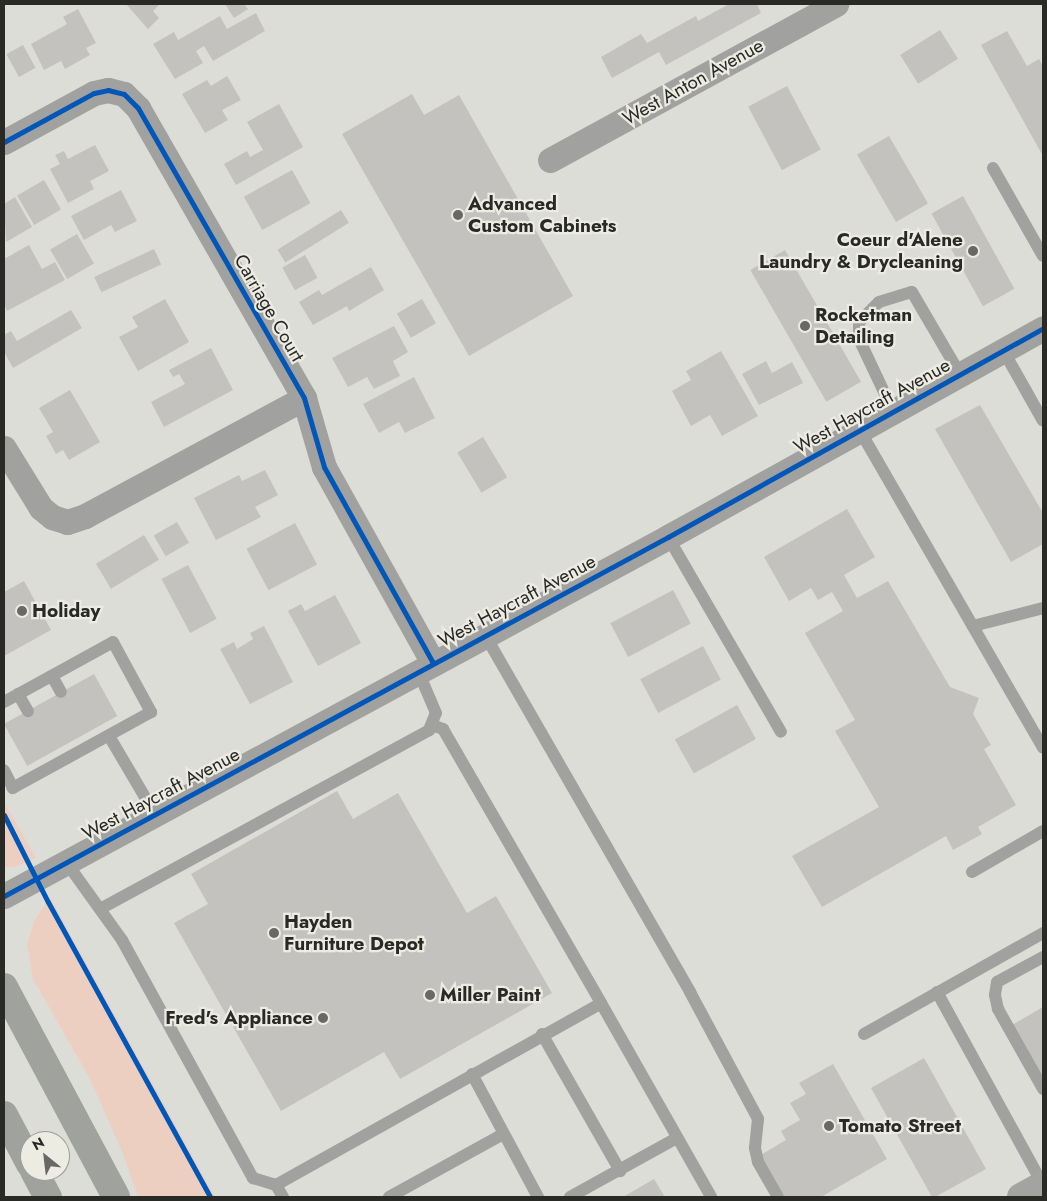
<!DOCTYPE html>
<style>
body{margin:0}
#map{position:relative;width:1047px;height:1201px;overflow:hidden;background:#ddddd8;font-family:Jost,sans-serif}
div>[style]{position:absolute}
.green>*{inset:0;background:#eccfc1}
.building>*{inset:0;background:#c3c2be;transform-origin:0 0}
.service>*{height:12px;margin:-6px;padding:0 6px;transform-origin:6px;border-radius:6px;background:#a1a19f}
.minor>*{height:25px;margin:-12.5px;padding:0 12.5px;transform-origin:12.5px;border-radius:12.5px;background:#a1a19f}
.primary>*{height:28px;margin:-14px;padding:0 14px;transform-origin:14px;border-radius:14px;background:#a3a4a1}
.trunk>*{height:28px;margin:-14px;padding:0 14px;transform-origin:14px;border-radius:14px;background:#a0a29e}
.cycleway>*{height:5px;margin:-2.5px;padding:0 2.5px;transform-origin:2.5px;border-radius:2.5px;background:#0057b8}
.dots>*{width:14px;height:14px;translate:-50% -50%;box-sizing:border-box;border:2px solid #ecece3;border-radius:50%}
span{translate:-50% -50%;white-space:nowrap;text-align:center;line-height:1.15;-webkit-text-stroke:4.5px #ecece3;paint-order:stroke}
.street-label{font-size:19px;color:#292926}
.poi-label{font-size:19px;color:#292926;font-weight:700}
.left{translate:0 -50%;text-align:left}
.right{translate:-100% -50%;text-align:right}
.frame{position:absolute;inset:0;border:5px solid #292926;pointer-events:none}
.north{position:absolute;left:20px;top:1131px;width:50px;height:50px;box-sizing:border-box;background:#ecece3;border:1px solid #9e9e97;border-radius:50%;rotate:331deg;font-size:14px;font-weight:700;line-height:20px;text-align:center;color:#292926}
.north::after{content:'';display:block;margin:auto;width:18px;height:22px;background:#686864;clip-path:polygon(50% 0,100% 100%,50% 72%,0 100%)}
</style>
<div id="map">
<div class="green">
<div style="clip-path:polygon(4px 802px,36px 858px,15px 867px,4px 867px)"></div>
<div style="clip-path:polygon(50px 897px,215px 1197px,138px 1197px,123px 1154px,90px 1079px,33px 979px,27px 944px,35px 920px)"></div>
</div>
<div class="building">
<div style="clip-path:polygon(126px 4px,160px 4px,153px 11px,159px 18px,148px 29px)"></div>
<div style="clip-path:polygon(225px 4px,244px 4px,248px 9px,234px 18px)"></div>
<div style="clip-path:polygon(729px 4px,757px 4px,761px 13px,666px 65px,659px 52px,612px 78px,601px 57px,641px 34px,647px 43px,696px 16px,698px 21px)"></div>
<div style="clip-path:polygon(78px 9px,96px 43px,86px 48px,90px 55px,65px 69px,61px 61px,44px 70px,31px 44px,67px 24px,63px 17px)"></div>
<div style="clip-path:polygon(256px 13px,265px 31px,213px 61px,204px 46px,196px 51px,203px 63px,175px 79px,153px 44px,174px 32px,178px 40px,220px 16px,227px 29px)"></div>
<div style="left:940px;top:30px;width:34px;height:47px;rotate:58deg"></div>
<div style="clip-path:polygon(1007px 31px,1027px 66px,1039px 59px,1043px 66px,1043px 156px,981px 45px)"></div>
<div style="left:23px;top:45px;width:26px;height:19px;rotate:61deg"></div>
<div style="clip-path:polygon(227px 76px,241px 100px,222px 110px,228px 120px,205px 133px,182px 94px,207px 80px,211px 86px)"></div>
<div style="left:787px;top:86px;width:72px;height:44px;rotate:62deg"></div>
<div style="clip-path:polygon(412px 94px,424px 115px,459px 95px,573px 296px,469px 356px,342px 134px)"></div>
<div style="clip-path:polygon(279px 104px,303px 147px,236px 185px,224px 164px,247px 151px,250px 157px,263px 150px,247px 122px)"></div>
<div style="left:889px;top:136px;width:78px;height:37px;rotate:60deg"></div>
<div style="clip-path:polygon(95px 145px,109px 171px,90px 181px,94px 189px,68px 203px,50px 169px,60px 164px,55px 155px,64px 151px,68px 159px)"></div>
<div style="left:292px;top:170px;width:38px;height:55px;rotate:61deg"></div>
<div style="left:44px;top:180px;width:34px;height:31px;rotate:60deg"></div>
<div style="clip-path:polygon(121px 190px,137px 221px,115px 232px,111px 225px,84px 240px,71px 216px)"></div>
<div style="left:963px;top:196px;width:106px;height:36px;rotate:61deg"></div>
<div style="clip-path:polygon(15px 197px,32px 227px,6px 242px,4px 204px)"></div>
<div style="left:341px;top:210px;width:15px;height:75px;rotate:58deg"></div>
<div style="left:77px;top:234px;width:34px;height:31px;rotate:60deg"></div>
<div style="clip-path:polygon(29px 245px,42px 269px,55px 262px,65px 280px,7px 311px,4px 304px,4px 259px)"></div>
<div style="left:154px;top:249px;width:17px;height:66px;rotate:65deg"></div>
<div style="left:785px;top:250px;width:152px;height:40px;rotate:60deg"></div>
<div style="left:305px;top:255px;width:26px;height:26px;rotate:61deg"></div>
<div style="clip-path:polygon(371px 267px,384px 290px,349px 311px,347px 306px,313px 325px,299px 302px,319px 290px,322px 295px)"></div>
<div style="clip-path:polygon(165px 299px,189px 342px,138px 371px,119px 337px,138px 327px,132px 317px)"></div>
<div style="left:422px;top:299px;width:28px;height:29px;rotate:60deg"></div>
<div style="clip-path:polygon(71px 310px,82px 328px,13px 368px,4px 352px,4px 335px,11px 331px,17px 341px)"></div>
<div style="clip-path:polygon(394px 326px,408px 352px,393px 361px,400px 376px,374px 389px,367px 377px,348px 387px,332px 358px)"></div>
<div style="clip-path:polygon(211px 348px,233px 390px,164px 427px,151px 402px,185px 384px,179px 374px,173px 377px,169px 370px)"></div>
<div style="clip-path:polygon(721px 351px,758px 416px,722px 436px,710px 415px,691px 426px,672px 391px,691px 380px,686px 371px)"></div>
<div style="clip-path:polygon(766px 361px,772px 373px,792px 362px,803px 383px,759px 405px,742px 374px)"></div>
<div style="clip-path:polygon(414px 377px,435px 418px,405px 433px,399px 422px,379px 433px,363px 404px)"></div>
<div style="clip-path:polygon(70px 390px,100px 442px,69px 460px,63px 450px,56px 454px,46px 436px,53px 432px,39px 408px)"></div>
<div style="clip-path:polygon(980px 405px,1043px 513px,1043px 544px,1011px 562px,935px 429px)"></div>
<div style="left:483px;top:437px;width:47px;height:30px;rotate:59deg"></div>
<div style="clip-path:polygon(265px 470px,278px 495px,255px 507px,261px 517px,216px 540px,194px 498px,239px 475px,242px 481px)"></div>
<div style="clip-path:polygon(847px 509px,875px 557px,844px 575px,857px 598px,888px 581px,950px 687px,979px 698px,973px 714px,991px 745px,984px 749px,1016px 805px,978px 827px,982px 834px,953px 850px,946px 836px,822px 907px,792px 856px,879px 807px,835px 731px,855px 720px,805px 633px,843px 611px,832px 592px,818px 600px,811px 588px,789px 601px,764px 557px)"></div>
<div style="left:177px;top:522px;width:24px;height:27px;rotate:60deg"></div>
<div style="left:295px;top:523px;width:47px;height:55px;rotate:62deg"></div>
<div style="left:144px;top:535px;width:29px;height:56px;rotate:59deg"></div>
<div style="left:188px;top:565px;width:61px;height:30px;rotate:62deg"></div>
<div style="clip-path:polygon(24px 581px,51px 630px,4px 656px,4px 592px)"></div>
<div style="left:673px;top:590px;width:38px;height:71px;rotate:62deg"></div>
<div style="clip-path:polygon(335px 595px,361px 643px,318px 666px,288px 611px,301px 604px,305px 611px)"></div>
<div style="clip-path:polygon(264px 626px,293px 682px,250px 704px,220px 649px,234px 642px,237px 649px,253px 639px,250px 633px)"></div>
<div style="left:703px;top:646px;width:38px;height:71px;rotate:62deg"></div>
<div style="left:94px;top:674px;width:48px;height:103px;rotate:61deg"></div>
<div style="left:737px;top:705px;width:39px;height:71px;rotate:61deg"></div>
<div style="clip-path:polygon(337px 791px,353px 819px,398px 793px,467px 913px,496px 896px,552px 993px,400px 1079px,384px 1052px,281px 1111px,174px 923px,208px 904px,191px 874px)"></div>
<div style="clip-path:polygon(1043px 1007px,1043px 1079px,1012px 1025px)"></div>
<div style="clip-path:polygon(924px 1058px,986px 1169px,935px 1197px,932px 1197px,871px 1088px)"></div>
<div style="clip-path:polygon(833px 1064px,887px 1159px,821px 1197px,783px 1197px,759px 1156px,786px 1140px,781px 1131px,800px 1120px,790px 1103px,806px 1094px,799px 1083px)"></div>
<div style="clip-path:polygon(654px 1179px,665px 1197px,623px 1197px)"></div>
</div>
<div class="service">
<div style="left:993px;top:168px;width:101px;rotate:60.4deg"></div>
<div style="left:1003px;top:350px;width:81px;rotate:60.6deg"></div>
<div style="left:893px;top:411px;width:80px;rotate:-115.3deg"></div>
<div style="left:859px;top:339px;width:17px;rotate:-90deg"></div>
<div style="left:859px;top:322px;width:28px;rotate:-45deg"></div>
<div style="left:879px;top:302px;width:34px;rotate:-17deg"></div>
<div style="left:912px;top:292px;width:95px;rotate:59.7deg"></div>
<div style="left:859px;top:429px;width:368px;rotate:60deg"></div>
<div style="left:668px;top:537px;width:225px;rotate:59.9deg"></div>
<div style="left:973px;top:626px;width:72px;rotate:-14.4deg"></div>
<div style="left:485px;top:635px;width:412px;rotate:60.1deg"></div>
<div style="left:690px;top:992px;width:144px;rotate:61.8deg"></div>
<div style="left:758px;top:1119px;width:29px;rotate:96deg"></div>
<div style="left:755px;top:1148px;width:14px;rotate:78deg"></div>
<div style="left:758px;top:1162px;width:40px;rotate:60.3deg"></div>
<div style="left:52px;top:676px;width:18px;rotate:61deg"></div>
<div style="left:18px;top:694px;width:20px;rotate:60deg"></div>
<div style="left:4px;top:702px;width:124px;rotate:-28.8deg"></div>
<div style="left:113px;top:642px;width:80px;rotate:61.5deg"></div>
<div style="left:151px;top:712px;width:158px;rotate:151.2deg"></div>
<div style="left:13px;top:788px;width:20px;rotate:-117deg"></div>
<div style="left:432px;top:725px;width:12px;rotate:20deg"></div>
<div style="left:443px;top:729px;width:316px;rotate:60deg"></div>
<div style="left:109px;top:736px;width:91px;rotate:59.5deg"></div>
<div style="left:66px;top:862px;width:96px;rotate:54.3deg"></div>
<div style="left:122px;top:940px;width:272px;rotate:61.2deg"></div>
<div style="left:253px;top:1178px;width:24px;rotate:17deg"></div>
<div style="left:276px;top:1185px;width:372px;rotate:-29.2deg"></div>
<div style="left:601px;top:1003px;width:223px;rotate:60.4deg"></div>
<div style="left:972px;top:872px;width:82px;rotate:-30deg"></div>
<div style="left:100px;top:909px;width:375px;rotate:-28.5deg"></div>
<div style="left:429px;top:730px;width:18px;rotate:-68deg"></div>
<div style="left:436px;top:713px;width:46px;rotate:-113.2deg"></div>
<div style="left:1043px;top:957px;width:52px;rotate:151.5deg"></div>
<div style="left:997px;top:982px;width:13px;rotate:99deg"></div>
<div style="left:995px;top:995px;width:14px;rotate:78deg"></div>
<div style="left:998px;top:1009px;width:92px;rotate:60.6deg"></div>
<div style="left:937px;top:992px;width:220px;rotate:61.2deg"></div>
<div style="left:542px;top:1034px;width:158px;rotate:60.3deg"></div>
<div style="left:864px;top:1034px;width:206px;rotate:-29.4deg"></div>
<div style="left:472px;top:1074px;width:140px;rotate:61.8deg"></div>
<div style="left:276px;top:1185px;width:14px;rotate:60deg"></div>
<div style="left:389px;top:1197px;width:130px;rotate:-28.9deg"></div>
<div style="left:570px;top:1197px;width:122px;rotate:-28.9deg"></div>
</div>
<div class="minor">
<div style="left:4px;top:142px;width:102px;rotate:-28.6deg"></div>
<div style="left:94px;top:93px;width:14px;rotate:-12deg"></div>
<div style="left:108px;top:90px;width:16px;rotate:14deg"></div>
<div style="left:124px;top:94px;width:20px;rotate:45deg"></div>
<div style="left:138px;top:108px;width:334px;rotate:60.2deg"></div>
<div style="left:304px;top:398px;width:72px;rotate:73.8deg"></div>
<div style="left:324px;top:467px;width:224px;rotate:60.9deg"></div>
<div style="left:550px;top:160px;width:326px;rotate:-28.6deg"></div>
<div style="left:4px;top:448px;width:70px;rotate:58.3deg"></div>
<div style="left:41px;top:508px;width:14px;rotate:39deg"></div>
<div style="left:52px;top:517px;width:16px;rotate:18deg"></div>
<div style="left:67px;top:522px;width:19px;rotate:-18deg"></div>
<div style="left:85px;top:516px;width:249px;rotate:-28.3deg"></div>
<div style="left:4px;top:896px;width:755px;rotate:-28.4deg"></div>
<div style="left:668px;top:537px;width:429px;rotate:-29.1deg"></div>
</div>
<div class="primary">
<div style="left:1021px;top:1197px;width:25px;rotate:-29deg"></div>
</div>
<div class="trunk">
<div style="left:4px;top:987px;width:238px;rotate:61.9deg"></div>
<div style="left:4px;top:1115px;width:55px;rotate:62deg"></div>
<div style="left:34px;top:1171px;width:30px;rotate:62deg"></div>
</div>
<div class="cycleway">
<div style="left:4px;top:142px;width:102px;rotate:-28.6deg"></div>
<div style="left:94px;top:93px;width:14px;rotate:-12deg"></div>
<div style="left:108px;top:90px;width:16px;rotate:14deg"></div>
<div style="left:124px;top:94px;width:20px;rotate:45deg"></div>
<div style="left:138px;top:108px;width:334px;rotate:60.2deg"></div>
<div style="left:304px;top:398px;width:72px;rotate:73.8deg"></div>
<div style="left:324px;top:467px;width:224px;rotate:60.9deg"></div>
<div style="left:4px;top:815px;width:97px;rotate:63.2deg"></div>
<div style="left:48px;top:902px;width:337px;rotate:61.2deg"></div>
<div style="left:4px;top:896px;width:755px;rotate:-28.4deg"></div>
<div style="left:668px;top:537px;width:429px;rotate:-29.1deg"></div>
</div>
<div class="dots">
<div style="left:458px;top:215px;background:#686864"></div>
<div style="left:973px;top:251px;background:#686864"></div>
<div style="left:805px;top:326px;background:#686864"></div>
<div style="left:22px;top:611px;background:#686864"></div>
<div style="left:274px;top:933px;background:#686864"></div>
<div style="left:430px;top:995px;background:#686864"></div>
<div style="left:323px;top:1018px;background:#686864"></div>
<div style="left:829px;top:1126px;background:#686864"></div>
</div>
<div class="street-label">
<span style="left:693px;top:82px;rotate:-29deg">West Anton Avenue</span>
<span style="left:269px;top:308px;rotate:60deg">Carriage Court</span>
<span style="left:872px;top:406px;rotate:-29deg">West Haycraft Avenue</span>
<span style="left:517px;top:601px;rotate:-28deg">West Haycraft Avenue</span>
<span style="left:161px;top:794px;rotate:-28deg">West Haycraft Avenue</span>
</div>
<div class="poi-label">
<span class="left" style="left:468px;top:215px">Advanced<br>Custom Cabinets</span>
<span class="right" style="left:963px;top:251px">Coeur d'Alene<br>Laundry &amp; Drycleaning</span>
<span class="left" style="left:815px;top:326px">Rocketman<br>Detailing</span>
<span class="left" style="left:32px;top:611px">Holiday</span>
<span class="left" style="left:284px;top:933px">Hayden<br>Furniture Depot</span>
<span class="left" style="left:440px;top:995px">Miller Paint</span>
<span class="right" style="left:313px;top:1018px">Fred's Appliance</span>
<span class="left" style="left:839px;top:1126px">Tomato Street</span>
</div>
<div class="frame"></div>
<div class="north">N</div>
</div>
